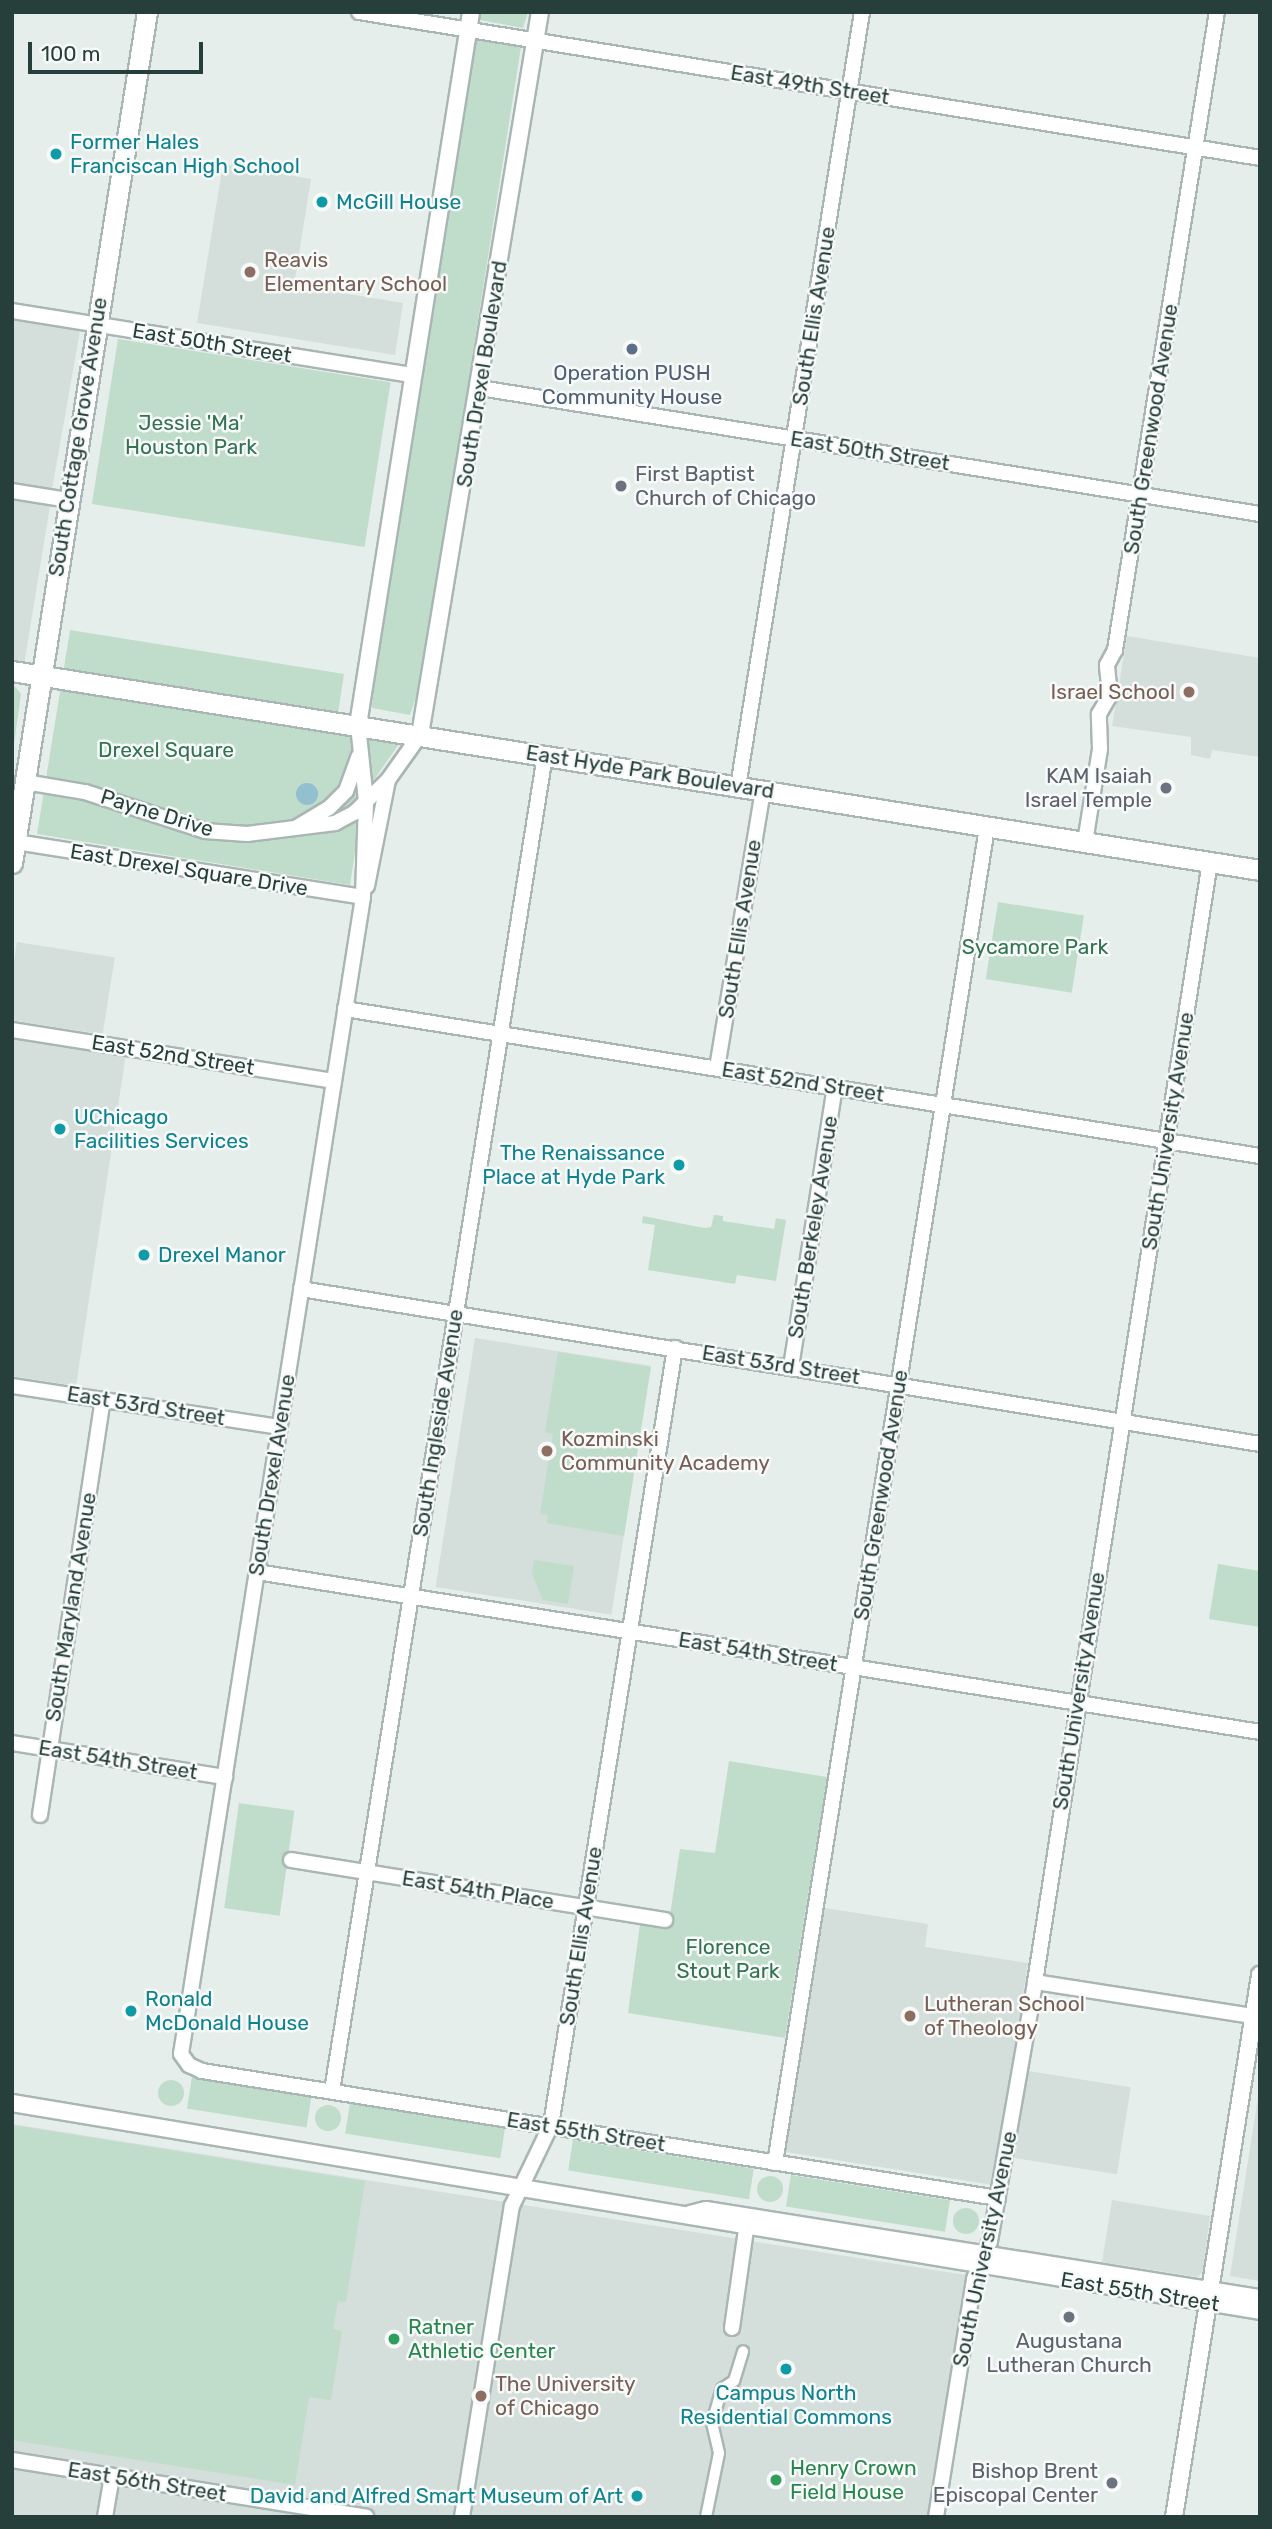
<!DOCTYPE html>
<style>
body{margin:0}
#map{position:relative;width:1272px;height:2529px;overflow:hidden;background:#e6eeeb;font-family:Rubik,sans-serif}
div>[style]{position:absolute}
.built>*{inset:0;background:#d4deda;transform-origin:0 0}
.green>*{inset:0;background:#c0ddcb;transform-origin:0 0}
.round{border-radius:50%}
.water>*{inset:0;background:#92c0cf}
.roads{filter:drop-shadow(2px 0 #a9b6b3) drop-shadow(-2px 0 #a9b6b3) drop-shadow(0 2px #a9b6b3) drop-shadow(0 -2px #a9b6b3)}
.pedestrian>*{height:10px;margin:-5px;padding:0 5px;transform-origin:5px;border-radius:5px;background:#fff}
.minor>*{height:14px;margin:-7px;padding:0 7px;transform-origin:7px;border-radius:7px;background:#fff}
.tertiary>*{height:16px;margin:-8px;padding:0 8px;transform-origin:8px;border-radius:8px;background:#fff}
.secondary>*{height:19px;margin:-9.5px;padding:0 9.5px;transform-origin:9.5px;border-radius:9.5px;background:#fff}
.dots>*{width:19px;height:19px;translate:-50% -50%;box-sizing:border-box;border:4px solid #f7faf9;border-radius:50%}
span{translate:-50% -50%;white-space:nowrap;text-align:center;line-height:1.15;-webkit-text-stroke:5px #f7faf9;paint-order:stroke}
.street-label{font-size:21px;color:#263f3b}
.culture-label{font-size:21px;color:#0d838f}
.left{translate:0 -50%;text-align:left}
.right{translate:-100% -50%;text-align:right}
.education-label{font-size:21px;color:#785e54}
.service-label{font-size:21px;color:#4e5e75}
.park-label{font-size:21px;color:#327452}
.worship-label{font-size:21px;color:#5b616d}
.leisure-label{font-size:21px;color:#27864d}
.frame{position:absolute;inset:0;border:14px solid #263f3b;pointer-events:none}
.scale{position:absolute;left:28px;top:42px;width:175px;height:32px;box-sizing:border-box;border:4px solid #263f3b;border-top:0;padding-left:9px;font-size:21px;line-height:24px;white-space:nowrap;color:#263f3b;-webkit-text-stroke:5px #f7faf9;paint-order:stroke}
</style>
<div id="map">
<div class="built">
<div style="clip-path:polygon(223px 164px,311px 179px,294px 285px,403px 303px,395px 355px,197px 323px)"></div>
<div style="clip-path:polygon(12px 320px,80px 331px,52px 489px,12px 483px)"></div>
<div style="clip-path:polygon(12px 500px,50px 506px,24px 665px,12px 663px)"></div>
<div style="clip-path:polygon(1127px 636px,1260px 658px,1260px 757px,1212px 750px,1210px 759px,1191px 755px,1191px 737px,1112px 726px)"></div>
<div style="left:17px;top:942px;width:99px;height:78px;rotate:9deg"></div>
<div style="clip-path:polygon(12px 1036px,126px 1053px,76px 1386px,12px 1376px)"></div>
<div style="left:475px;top:1338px;width:178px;height:252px;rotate:9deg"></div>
<div style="clip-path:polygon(818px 1907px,928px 1924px,925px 1947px,1028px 1963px,993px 2185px,780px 2151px)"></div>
<div style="left:1028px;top:2071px;width:104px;height:88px;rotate:9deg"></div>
<div style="clip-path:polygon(1260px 2084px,1260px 2281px,1230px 2276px)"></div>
<div style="clip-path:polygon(12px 2124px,966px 2275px,934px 2517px,12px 2517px)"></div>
<div style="clip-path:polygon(1112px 2200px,1210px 2216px,1203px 2271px,1198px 2277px,1102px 2262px)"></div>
</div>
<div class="green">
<div style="clip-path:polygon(479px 12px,528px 12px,523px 28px,480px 20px)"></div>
<div style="clip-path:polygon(475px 40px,521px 47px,421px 682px,410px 715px,372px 708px,374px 671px)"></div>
<div style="left:118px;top:339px;width:276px;height:167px;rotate:9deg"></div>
<div style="clip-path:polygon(70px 630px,344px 674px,335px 733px,399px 744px,364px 794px,350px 885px,37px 834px)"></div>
<div style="clip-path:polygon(12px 683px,21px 694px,12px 758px)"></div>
<div style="left:998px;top:902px;width:87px;height:78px;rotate:9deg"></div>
<div style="clip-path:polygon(714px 1215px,723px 1216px,723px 1221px,774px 1229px,776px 1218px,786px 1220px,776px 1281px,737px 1275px,735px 1284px,648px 1270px,655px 1225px,642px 1223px,643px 1216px,704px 1228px,711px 1227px)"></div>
<div style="clip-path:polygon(558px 1352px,651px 1367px,624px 1536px,547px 1523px,548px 1515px,540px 1514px,553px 1434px,545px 1432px)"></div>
<div style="clip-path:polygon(534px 1560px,574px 1566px,568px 1604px,543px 1600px,532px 1574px)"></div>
<div style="clip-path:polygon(1218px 1564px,1260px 1571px,1260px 1627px,1209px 1619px)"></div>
<div style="clip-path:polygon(729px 1761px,827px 1777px,785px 2038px,628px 2013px,640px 1924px,668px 1928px,680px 1849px,715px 1853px)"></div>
<div style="left:239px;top:1803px;width:56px;height:106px;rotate:8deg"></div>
<div style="left:192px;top:2077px;width:121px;height:32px;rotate:9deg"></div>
<div class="round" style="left:158px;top:2080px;width:26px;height:26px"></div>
<div style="left:350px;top:2103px;width:157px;height:31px;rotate:9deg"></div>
<div class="round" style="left:315px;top:2105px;width:26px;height:26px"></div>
<div style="clip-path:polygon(12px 2125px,365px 2181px,346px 2302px,338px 2301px,333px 2329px,342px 2331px,331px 2400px,309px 2397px,295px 2485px,12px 2440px)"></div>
<div style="left:573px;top:2140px;width:183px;height:31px;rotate:9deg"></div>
<div style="left:791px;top:2175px;width:161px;height:32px;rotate:9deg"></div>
<div class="round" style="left:757px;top:2176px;width:26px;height:26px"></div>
<div class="round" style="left:953px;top:2208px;width:26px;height:26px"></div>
</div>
<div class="water">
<div class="round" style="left:296px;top:783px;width:22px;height:22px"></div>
</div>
<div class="roads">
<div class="pedestrian">
<div style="left:706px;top:2517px;width:65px;rotate:-78.5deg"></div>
<div style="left:719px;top:2453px;width:31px;rotate:-103deg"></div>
<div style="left:712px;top:2423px;width:35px;rotate:-74deg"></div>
<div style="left:722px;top:2389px;width:14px;rotate:-34deg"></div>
<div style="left:734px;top:2381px;width:31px;rotate:-73deg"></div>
</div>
<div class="minor">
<div style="left:359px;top:12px;width:913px;rotate:9.2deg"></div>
<div style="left:12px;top:311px;width:404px;rotate:9.1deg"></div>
<div style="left:480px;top:388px;width:790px;rotate:9.18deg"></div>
<div style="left:12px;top:491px;width:57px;rotate:9.1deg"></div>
<div style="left:358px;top:725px;width:76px;rotate:84deg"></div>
<div style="left:366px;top:801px;width:96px;rotate:91.8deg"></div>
<div style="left:363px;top:897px;width:1171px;rotate:98.94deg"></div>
<div style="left:181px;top:2054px;width:14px;rotate:54deg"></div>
<div style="left:189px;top:2065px;width:14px;rotate:25deg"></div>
<div style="left:202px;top:2071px;width:806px;rotate:9.07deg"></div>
<div style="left:25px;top:782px;width:61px;rotate:9.5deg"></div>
<div style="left:85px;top:792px;width:126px;rotate:18deg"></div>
<div style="left:205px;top:831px;width:42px;rotate:4.1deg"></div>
<div style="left:247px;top:834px;width:89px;rotate:-7.1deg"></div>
<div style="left:335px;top:823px;width:21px;rotate:-28deg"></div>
<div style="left:354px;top:813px;width:47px;rotate:-44.1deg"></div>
<div style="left:738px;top:787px;width:785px;rotate:-80.91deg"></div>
<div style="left:297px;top:827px;width:37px;rotate:-31deg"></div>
<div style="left:329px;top:808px;width:24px;rotate:-45deg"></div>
<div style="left:346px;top:791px;width:37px;rotate:-70deg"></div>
<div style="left:16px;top:842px;width:351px;rotate:9deg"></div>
<div style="left:1085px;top:842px;width:94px;rotate:-80.8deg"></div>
<div style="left:1100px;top:749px;width:35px;rotate:-92deg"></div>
<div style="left:1099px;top:714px;width:22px;rotate:-60deg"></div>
<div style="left:1110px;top:695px;width:30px;rotate:-96deg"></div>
<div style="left:1107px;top:665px;width:17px;rotate:-62deg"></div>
<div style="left:1115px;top:650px;width:646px;rotate:-80.92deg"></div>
<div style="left:367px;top:886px;width:108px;rotate:-78.8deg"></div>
<div style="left:388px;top:780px;width:55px;rotate:-54.6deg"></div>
<div style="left:345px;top:1009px;width:927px;rotate:9.13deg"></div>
<div style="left:12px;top:1030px;width:326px;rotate:9deg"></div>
<div style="left:717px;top:1068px;width:282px;rotate:-80.6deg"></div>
<div style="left:301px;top:1289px;width:971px;rotate:9.18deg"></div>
<div style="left:791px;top:1367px;width:283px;rotate:-81.1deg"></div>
<div style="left:12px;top:1386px;width:271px;rotate:8.7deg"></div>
<div style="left:257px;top:1572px;width:1016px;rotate:9.06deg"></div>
<div style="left:12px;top:1743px;width:216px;rotate:9.1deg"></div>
<div style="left:40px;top:1815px;width:420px;rotate:-81.4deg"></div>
<div style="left:291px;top:1860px;width:379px;rotate:9.1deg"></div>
<div style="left:1035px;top:1982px;width:221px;rotate:8.9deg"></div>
<div style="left:332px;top:2091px;width:1353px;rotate:-80.94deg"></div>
<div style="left:775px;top:2163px;width:1353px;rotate:-80.98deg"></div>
<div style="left:732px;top:2328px;width:113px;rotate:-81.9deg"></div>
<div style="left:12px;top:2460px;width:359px;rotate:9.1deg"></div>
<div style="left:105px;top:2517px;width:42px;rotate:-80.3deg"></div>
<div style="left:462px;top:2517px;width:315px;rotate:-80.9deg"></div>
<div style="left:512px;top:2206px;width:90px;rotate:-64.3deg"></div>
<div style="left:551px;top:2125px;width:787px;rotate:-80.93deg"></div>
<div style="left:936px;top:2517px;width:241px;rotate:-80.9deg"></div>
<div style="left:974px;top:2279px;width:41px;rotate:-67.2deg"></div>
<div style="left:990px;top:2241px;width:263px;rotate:-80.1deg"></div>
<div style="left:1035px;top:1982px;width:1134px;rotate:-81.12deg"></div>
</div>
<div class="tertiary">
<div style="left:358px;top:725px;width:722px;rotate:-80.99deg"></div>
<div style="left:420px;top:735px;width:733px;rotate:-80.58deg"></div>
<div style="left:12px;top:2103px;width:1265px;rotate:9.46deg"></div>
<div style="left:690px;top:2214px;width:16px;rotate:-14deg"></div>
<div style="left:706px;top:2210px;width:561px;rotate:9.03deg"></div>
<div style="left:1174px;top:2517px;width:549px;rotate:-80.98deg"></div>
</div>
<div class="secondary">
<div style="left:12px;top:671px;width:1264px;rotate:9.06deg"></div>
<div style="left:12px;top:863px;width:862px;rotate:-80.99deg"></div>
</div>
</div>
<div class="dots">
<div style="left:56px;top:154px;background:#0f9aa8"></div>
<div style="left:322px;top:202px;background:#0f9aa8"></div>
<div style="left:250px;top:272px;background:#8d6e63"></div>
<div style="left:632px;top:349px;background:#5c6f8a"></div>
<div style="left:621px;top:486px;background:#6b7280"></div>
<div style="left:1189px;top:692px;background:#8d6e63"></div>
<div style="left:1166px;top:788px;background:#6b7280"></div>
<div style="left:60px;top:1129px;background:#0f9aa8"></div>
<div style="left:679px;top:1165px;background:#0f9aa8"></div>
<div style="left:144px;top:1255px;background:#0f9aa8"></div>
<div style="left:547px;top:1451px;background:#8d6e63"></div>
<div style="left:131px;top:2011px;background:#0f9aa8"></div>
<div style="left:910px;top:2016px;background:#8d6e63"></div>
<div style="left:1069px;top:2317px;background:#6b7280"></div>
<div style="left:394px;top:2339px;background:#2e9e5b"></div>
<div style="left:786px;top:2369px;background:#0f9aa8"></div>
<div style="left:481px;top:2396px;background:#8d6e63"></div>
<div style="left:776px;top:2480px;background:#2e9e5b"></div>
<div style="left:1112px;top:2483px;background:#6b7280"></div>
<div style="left:637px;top:2496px;background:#0f9aa8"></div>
</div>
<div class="street-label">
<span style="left:810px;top:85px;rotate:9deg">East 49th Street</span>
<span style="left:814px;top:316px;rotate:-81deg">South Ellis Avenue</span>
<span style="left:212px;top:343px;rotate:9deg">East 50th Street</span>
<span style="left:482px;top:374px;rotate:-81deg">South Drexel Boulevard</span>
<span style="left:1151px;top:429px;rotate:-81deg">South Greenwood Avenue</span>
<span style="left:78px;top:437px;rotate:-81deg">South Cottage Grove Avenue</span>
<span style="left:870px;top:451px;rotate:9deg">East 50th Street</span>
<span style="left:650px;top:772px;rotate:9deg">East Hyde Park Boulevard</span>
<span style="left:157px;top:813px;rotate:17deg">Payne Drive</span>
<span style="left:189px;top:870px;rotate:9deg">East Drexel Square Drive</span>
<span style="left:740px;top:929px;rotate:-81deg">South Ellis Avenue</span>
<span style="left:173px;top:1055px;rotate:9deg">East 52nd Street</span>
<span style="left:803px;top:1082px;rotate:9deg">East 52nd Street</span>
<span style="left:1168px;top:1131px;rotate:-81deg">South University Avenue</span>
<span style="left:813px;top:1227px;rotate:-81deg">South Berkeley Avenue</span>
<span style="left:781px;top:1365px;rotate:9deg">East 53rd Street</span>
<span style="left:146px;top:1406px;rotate:9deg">East 53rd Street</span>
<span style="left:438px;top:1423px;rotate:-81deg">South Ingleside Avenue</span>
<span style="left:272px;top:1475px;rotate:-81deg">South Drexel Avenue</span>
<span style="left:881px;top:1495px;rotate:-81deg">South Greenwood Avenue</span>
<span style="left:71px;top:1607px;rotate:-81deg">South Maryland Avenue</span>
<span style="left:758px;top:1652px;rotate:9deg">East 54th Street</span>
<span style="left:1079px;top:1691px;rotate:-81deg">South University Avenue</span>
<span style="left:118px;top:1760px;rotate:9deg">East 54th Street</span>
<span style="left:478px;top:1890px;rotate:9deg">East 54th Place</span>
<span style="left:581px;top:1936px;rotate:-81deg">South Ellis Avenue</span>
<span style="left:586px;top:2132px;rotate:9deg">East 55th Street</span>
<span style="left:985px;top:2249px;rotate:-78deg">South University Avenue</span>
<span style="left:1140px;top:2292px;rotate:9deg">East 55th Street</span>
<span style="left:147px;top:2482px;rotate:9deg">East 56th Street</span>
</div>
<div class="culture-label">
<span class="left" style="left:70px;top:154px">Former Hales<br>Franciscan High School</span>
<span class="left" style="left:336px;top:202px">McGill House</span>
<span class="left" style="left:74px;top:1129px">UChicago<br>Facilities Services</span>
<span class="right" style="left:665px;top:1165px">The Renaissance<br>Place at Hyde Park</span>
<span class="left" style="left:158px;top:1255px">Drexel Manor</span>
<span class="left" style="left:145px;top:2011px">Ronald<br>McDonald House</span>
<span style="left:786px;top:2405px">Campus North<br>Residential Commons</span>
<span class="right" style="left:623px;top:2496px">David and Alfred Smart Museum of Art</span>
</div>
<div class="education-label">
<span class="left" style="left:264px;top:272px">Reavis<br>Elementary School</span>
<span class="right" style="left:1175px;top:692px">Israel School</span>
<span class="left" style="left:561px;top:1451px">Kozminski<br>Community Academy</span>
<span class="left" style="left:924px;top:2016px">Lutheran School<br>of Theology</span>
<span class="left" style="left:495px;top:2396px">The University<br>of Chicago</span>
</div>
<div class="service-label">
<span style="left:632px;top:385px">Operation PUSH<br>Community House</span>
</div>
<div class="park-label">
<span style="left:191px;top:435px">Jessie 'Ma'<br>Houston Park</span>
<span style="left:166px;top:750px">Drexel Square</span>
<span style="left:1035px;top:947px">Sycamore Park</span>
<span style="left:728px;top:1959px">Florence<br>Stout Park</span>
</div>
<div class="worship-label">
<span class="left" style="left:635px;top:486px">First Baptist<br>Church of Chicago</span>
<span class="right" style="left:1152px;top:788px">KAM Isaiah<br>Israel Temple</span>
<span style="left:1069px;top:2353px">Augustana<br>Lutheran Church</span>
<span class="right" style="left:1098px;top:2483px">Bishop Brent<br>Episcopal Center</span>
</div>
<div class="leisure-label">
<span class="left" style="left:408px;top:2339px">Ratner<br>Athletic Center</span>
<span class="left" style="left:790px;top:2480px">Henry Crown<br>Field House</span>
</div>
<div class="frame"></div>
<div class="scale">100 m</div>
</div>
